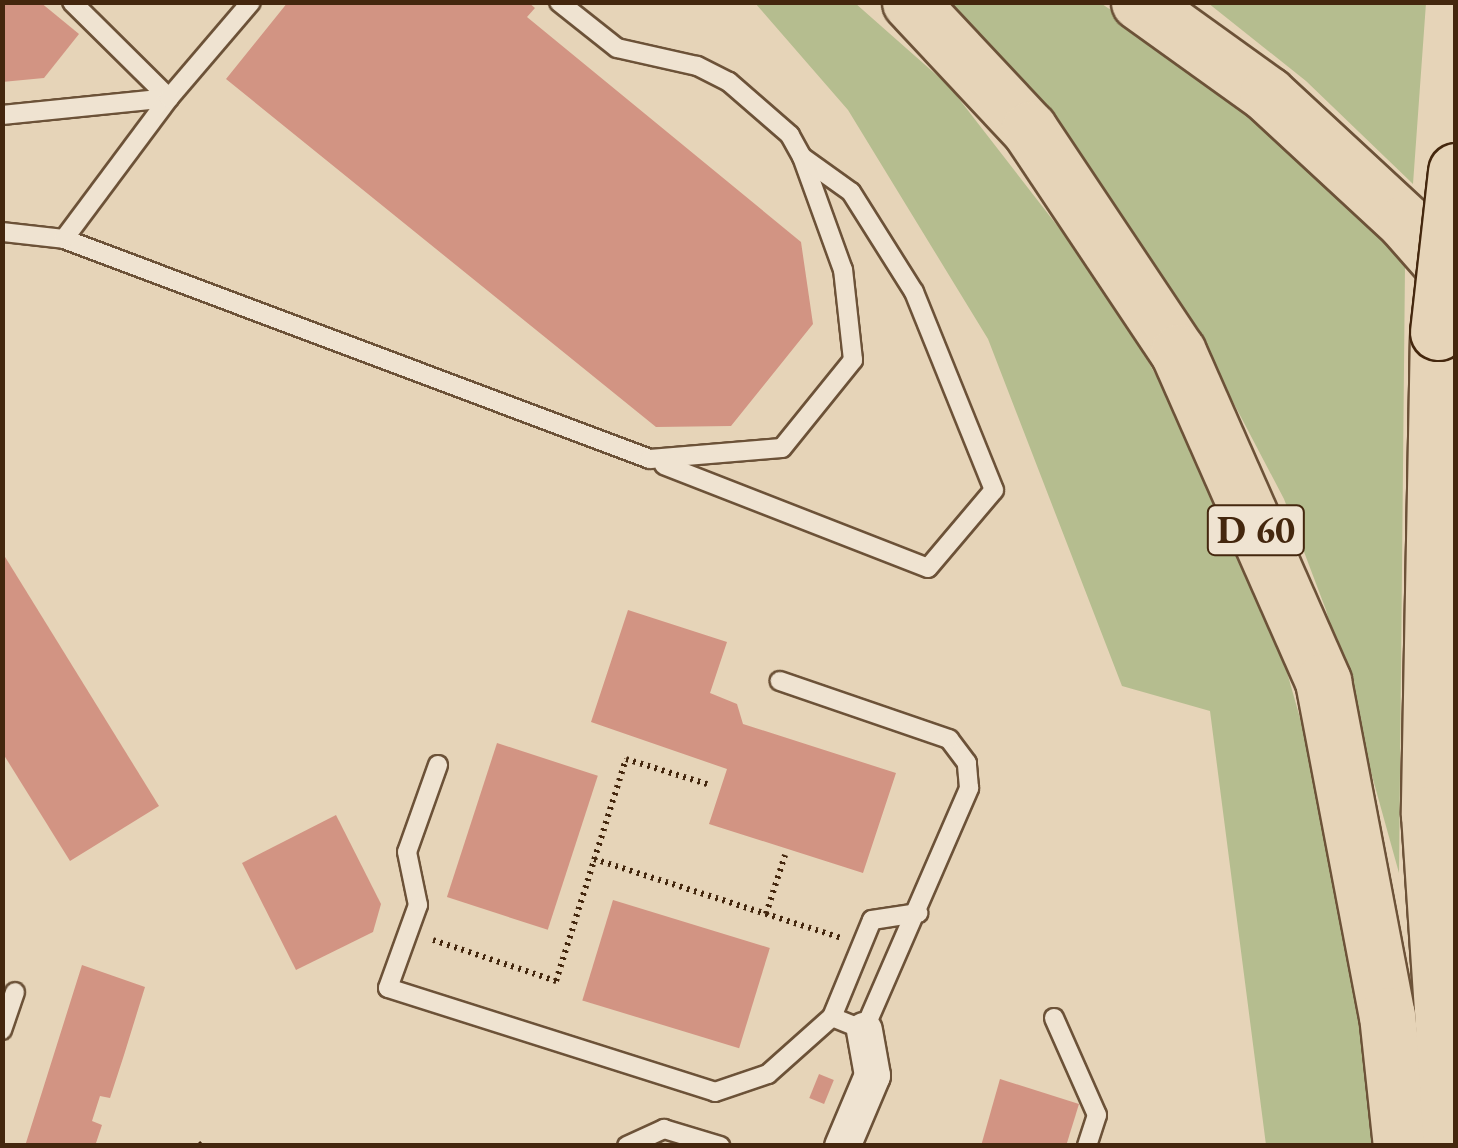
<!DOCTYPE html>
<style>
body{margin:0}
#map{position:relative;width:1458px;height:1148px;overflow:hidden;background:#e6d4b8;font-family:"EB Garamond",serif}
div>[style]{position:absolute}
.green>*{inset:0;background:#b5bd8f}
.building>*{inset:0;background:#d29483;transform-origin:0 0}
.path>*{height:6px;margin-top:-3px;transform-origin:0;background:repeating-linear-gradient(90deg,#44270e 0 2.5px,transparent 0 7.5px)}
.roads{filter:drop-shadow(2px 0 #6c5238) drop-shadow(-2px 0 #6c5238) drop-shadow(0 2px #6c5238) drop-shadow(0 -2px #6c5238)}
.lane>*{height:18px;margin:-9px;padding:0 9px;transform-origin:9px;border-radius:9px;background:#efe3d1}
.street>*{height:35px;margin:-17.5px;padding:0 17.5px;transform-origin:17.5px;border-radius:17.5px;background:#efe3d1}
.highway>*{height:55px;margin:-27.5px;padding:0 27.5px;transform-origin:27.5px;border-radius:27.5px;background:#e6d4b8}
.bridges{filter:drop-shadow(2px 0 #44270e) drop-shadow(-2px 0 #44270e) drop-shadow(0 2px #44270e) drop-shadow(0 -2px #44270e)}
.highway-bridge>*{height:55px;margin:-27.5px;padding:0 27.5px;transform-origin:27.5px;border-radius:27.5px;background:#e6d4b8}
span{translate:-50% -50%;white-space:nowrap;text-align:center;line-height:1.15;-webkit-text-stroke:8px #efe3d1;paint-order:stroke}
.shield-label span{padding:2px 8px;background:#efe3d1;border:2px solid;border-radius:8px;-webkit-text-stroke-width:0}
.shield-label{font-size:38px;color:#44270e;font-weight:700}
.frame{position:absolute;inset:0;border:5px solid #44270e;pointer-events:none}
</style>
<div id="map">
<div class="green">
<div style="clip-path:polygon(1099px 2px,1211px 77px,1359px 214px,1405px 266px,1399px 873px,1326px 610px,1284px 499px,1188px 316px,1040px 111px,940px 3px)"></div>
<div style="clip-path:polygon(755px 3px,855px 3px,949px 86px,1111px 295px,1211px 474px,1270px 612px,1324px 803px,1349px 925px,1372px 1145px,1266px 1145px,1210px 711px,1122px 686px,988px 339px,848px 110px)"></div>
<div style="clip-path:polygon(1208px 3px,1426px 3px,1413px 184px,1306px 81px)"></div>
</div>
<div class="building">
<div style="clip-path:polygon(2px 2px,40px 2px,79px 34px,44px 78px,2px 82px)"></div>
<div style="clip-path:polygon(288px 2px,528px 2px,535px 8px,527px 17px,801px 242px,813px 324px,731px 426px,656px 427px,226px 79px)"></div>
<div style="clip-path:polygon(2px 552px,159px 806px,70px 861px,2px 752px)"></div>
<div style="clip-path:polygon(628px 610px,727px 642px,710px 693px,737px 704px,743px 724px,896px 773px,863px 873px,709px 824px,727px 769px,591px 722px)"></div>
<div style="left:497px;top:743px;width:106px;height:162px;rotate:18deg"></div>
<div style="clip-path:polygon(336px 815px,381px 904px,373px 932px,296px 970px,242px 863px)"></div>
<div style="left:613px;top:900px;width:164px;height:105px;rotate:17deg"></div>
<div style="clip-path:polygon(82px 965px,145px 987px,124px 1055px,110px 1098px,100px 1096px,92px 1121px,102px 1125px,95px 1146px,25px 1146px)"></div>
<div style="left:819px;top:1074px;width:16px;height:26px;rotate:22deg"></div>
<div style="clip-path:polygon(1000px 1079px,1079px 1104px,1066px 1146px,981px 1146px)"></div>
</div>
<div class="path">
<div style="left:594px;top:859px;width:259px;rotate:17.7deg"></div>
<div style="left:766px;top:914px;width:62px;rotate:-72.1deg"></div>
<div style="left:433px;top:940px;width:130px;rotate:18.4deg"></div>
<div style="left:556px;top:981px;width:233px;rotate:-72.5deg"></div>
<div style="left:626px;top:759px;width:85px;rotate:17.2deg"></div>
<div style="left:198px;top:1143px;width:4px;rotate:45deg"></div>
</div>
<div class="roads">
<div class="lane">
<div style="left:72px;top:2px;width:136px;rotate:44.7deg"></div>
<div style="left:2px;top:115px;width:168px;rotate:-5.8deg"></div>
<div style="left:2px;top:232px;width:62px;rotate:6.4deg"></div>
<div style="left:64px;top:239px;width:626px;rotate:20.58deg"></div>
<div style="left:650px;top:459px;width:132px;rotate:-4.8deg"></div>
<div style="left:782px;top:448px;width:113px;rotate:-51.1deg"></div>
<div style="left:853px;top:360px;width:91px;rotate:-96.3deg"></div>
<div style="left:843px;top:270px;width:120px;rotate:-109.9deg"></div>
<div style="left:802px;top:157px;width:25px;rotate:-119deg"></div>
<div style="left:790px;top:135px;width:81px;rotate:-139deg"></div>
<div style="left:729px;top:82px;width:36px;rotate:-153deg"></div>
<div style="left:697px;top:66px;width:82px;rotate:-167.3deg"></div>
<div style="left:617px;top:48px;width:74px;rotate:-141.6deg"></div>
<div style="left:64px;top:239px;width:176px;rotate:-53.3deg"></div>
<div style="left:169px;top:98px;width:126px;rotate:-49.5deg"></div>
<div style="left:664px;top:465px;width:283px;rotate:21.3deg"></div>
<div style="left:928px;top:568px;width:102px;rotate:-49.8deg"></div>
<div style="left:994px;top:490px;width:214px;rotate:-112deg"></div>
<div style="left:914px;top:292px;width:118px;rotate:-122.2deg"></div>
<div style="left:851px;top:192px;width:60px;rotate:-144.5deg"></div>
<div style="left:438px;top:765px;width:92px;rotate:109.6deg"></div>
<div style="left:407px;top:852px;width:54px;rotate:78.3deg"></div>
<div style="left:418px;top:905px;width:88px;rotate:109.9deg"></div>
<div style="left:388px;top:988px;width:343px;rotate:17.6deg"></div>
<div style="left:715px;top:1092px;width:56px;rotate:-18.8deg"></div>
<div style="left:768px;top:1074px;width:86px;rotate:-41.7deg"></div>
<div style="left:832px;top:1017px;width:35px;rotate:22deg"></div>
<div style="left:864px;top:1030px;width:264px;rotate:-66.5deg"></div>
<div style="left:969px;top:788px;width:25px;rotate:-95deg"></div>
<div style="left:967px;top:763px;width:30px;rotate:-127deg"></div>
<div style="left:949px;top:739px;width:179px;rotate:-161.1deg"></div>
<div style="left:832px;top:1017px;width:105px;rotate:-67.6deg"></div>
<div style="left:872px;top:920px;width:47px;rotate:-8.7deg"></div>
<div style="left:1054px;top:1018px;width:106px;rotate:66.1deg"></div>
<div style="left:1097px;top:1115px;width:33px;rotate:108deg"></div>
<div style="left:2px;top:1030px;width:40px;rotate:-71.1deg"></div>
<div style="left:627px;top:1146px;width:41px;rotate:-24.7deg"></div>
<div style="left:664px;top:1129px;width:59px;rotate:16.9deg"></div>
</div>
<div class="street">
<div style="left:842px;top:1146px;width:77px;rotate:-67.1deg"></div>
<div style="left:872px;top:1075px;width:46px;rotate:-100.1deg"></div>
</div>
<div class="highway">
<div style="left:910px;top:2px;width:174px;rotate:46.9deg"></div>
<div style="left:1029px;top:129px;width:268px;rotate:56.3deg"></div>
<div style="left:1178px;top:352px;width:360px;rotate:66.2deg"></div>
<div style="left:1323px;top:681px;width:340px;rotate:79.2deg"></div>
<div style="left:1387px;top:1015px;width:132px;rotate:83.9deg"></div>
<div style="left:1139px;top:2px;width:158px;rotate:35.7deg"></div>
<div style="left:1267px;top:94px;width:188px;rotate:42.8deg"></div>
<div style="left:1405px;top:222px;width:77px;rotate:48.7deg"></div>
<div style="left:1438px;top:332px;width:482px;rotate:91.1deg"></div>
<div style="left:1429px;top:814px;width:333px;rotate:86.2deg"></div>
</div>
</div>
<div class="bridges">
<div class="highway-bridge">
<div style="left:1438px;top:332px;width:162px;rotate:-83.6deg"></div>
</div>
</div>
<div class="shield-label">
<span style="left:1256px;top:530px">D 60</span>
</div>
<div class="frame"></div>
</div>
